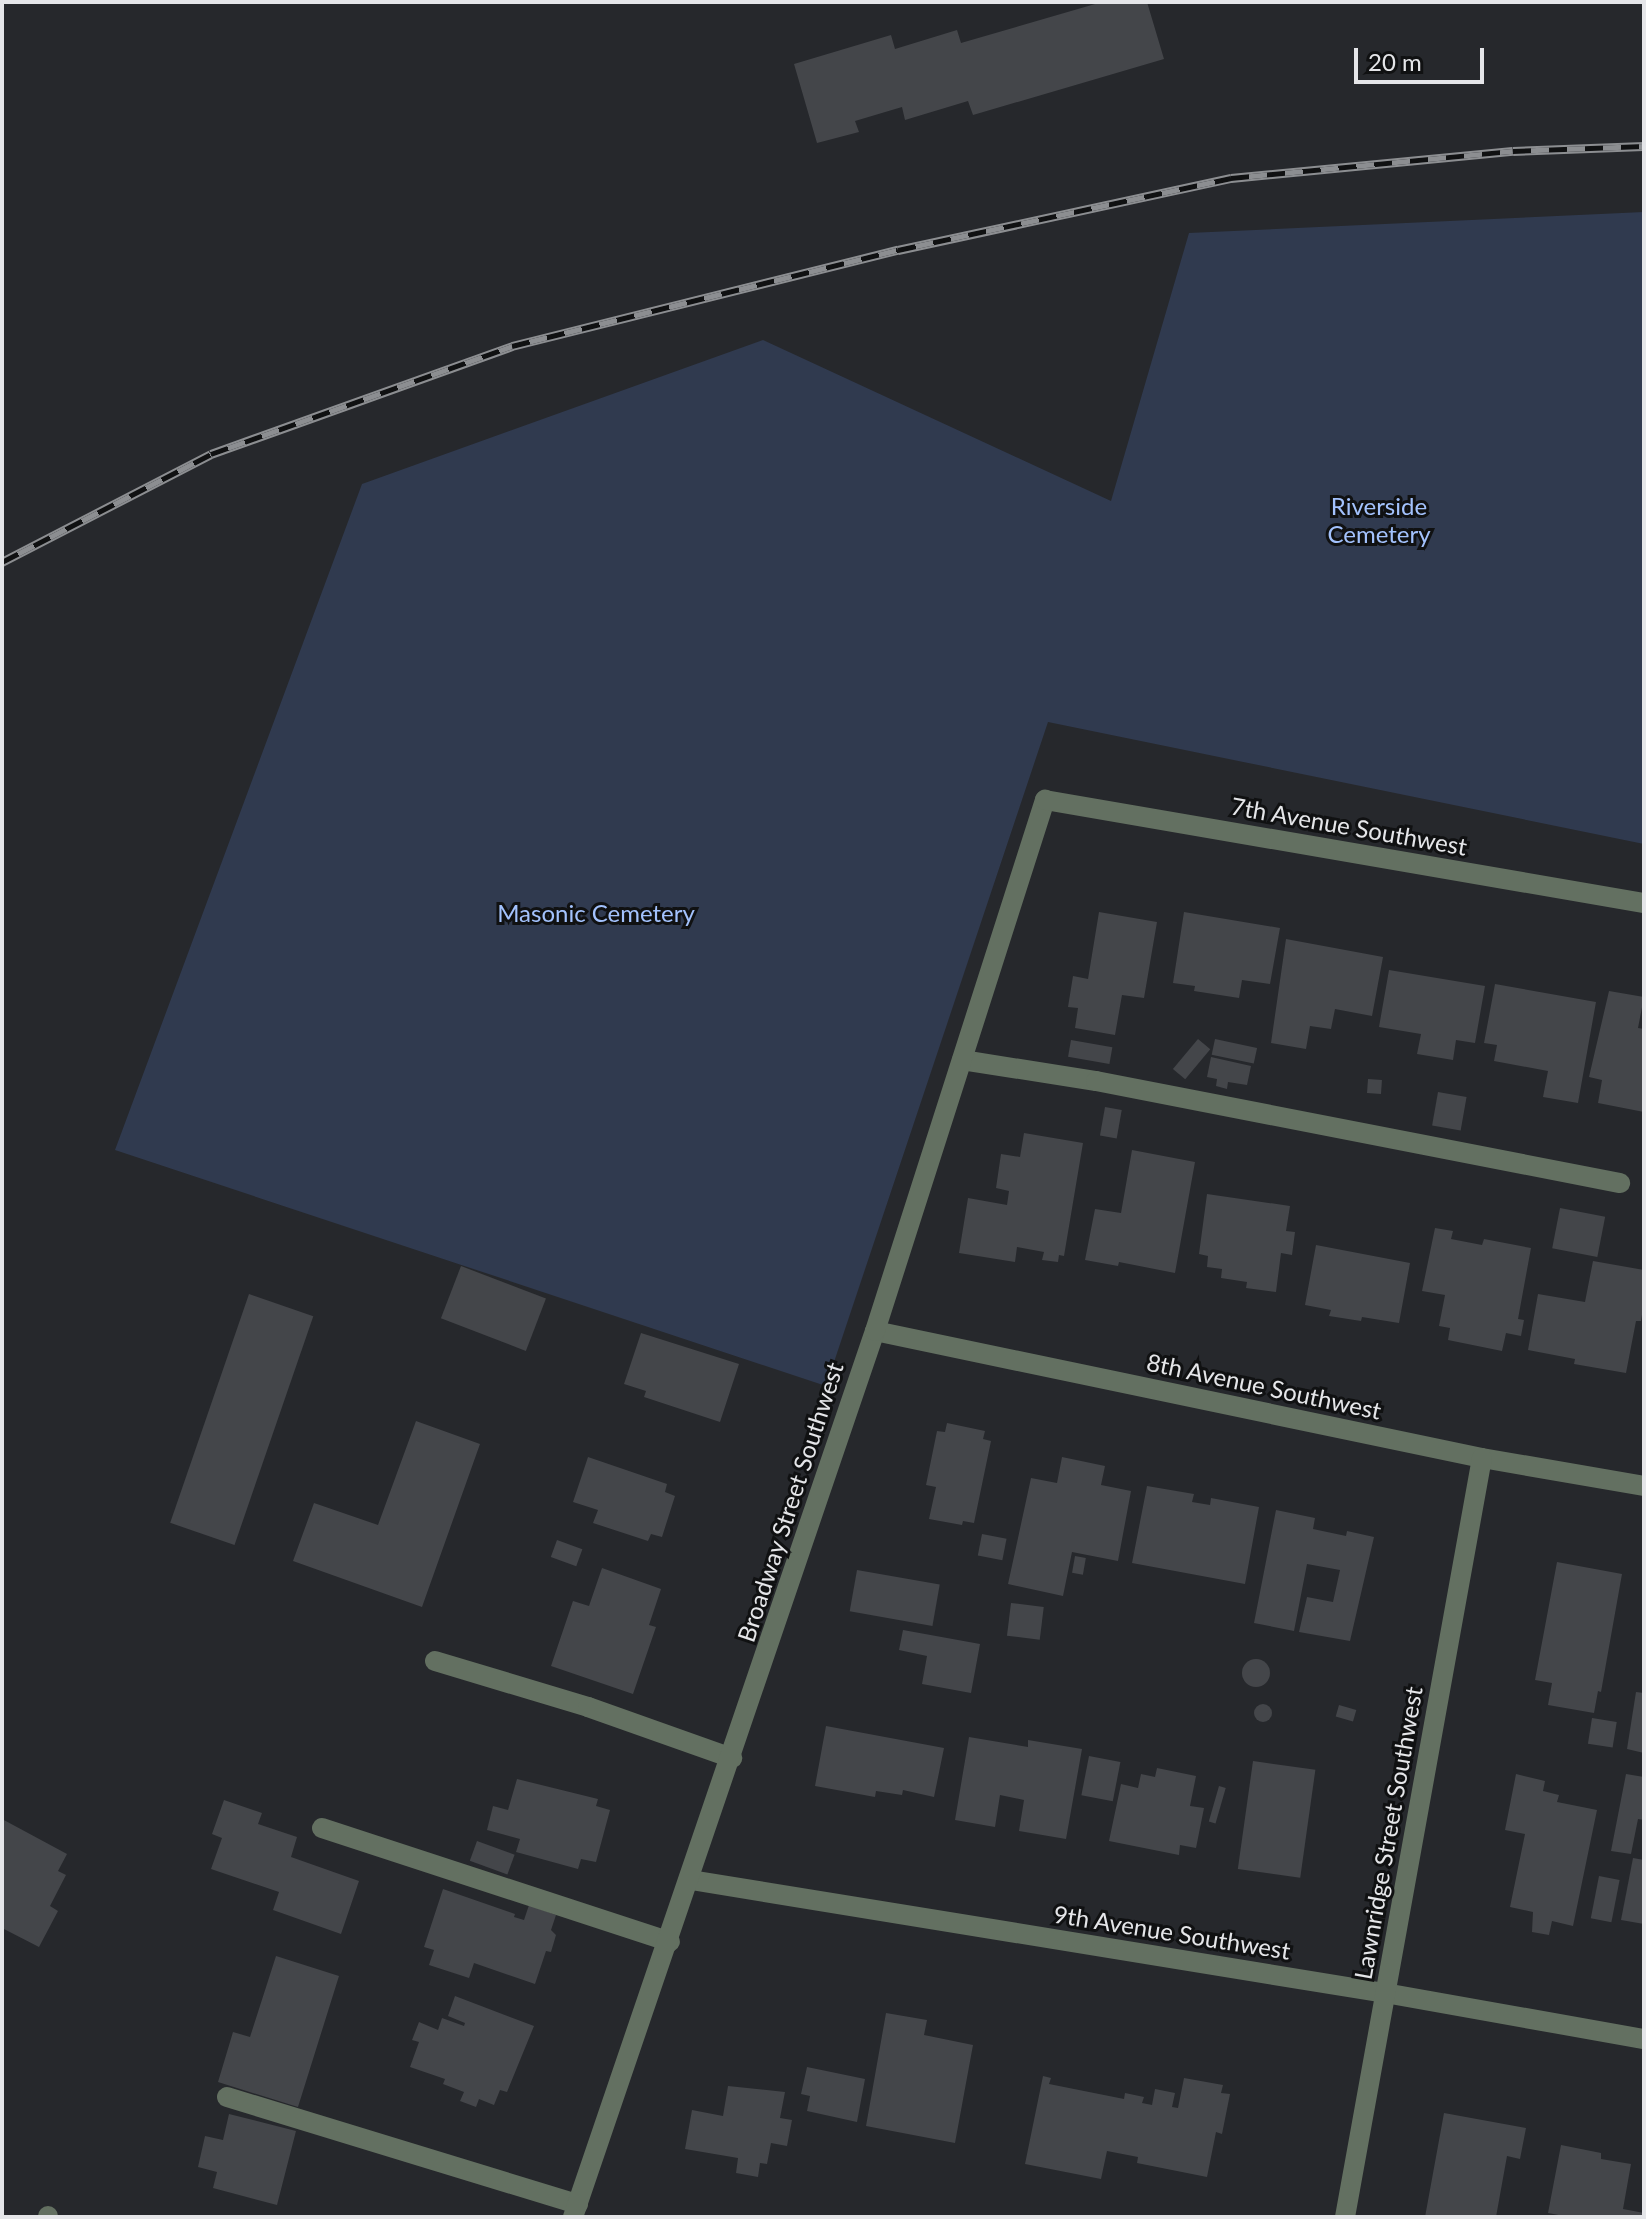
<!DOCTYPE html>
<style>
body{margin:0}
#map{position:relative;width:1646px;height:2219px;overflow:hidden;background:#26282c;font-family:Lato,sans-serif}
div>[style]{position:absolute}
.green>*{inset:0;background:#303a4f}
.building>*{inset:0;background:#44464a;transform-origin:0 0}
.round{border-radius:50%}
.minor>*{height:20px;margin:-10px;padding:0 10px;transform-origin:10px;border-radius:10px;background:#637061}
.rail>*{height:9px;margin-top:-4.5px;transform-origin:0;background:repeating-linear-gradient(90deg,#101112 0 18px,#8c8e91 0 36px);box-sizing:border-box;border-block:2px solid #8c8e91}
span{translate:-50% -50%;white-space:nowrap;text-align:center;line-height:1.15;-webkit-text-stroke:6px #101112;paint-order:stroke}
.park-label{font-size:24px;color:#a3c2fd}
.street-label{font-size:24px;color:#e5e6e9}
.frame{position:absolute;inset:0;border:4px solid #e5e6e9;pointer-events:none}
.scale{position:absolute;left:1354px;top:48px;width:130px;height:36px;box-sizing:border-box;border:4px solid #e5e6e9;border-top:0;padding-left:10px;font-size:24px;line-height:28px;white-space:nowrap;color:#e5e6e9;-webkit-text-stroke:6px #101112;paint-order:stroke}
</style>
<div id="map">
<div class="green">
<div style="clip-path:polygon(1644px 212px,1644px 844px,1048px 722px,826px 1386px,115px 1150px,362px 484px,763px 340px,1111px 501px,1189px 233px)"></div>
</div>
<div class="building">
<div style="clip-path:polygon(1102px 2px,1147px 2px,1164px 59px,973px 115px,968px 101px,905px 120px,902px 107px,855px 121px,859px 132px,817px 143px,794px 64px,891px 35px,895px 49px,957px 30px,961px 43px)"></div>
<div style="clip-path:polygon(1099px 912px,1157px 922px,1144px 998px,1122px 995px,1115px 1035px,1075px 1028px,1078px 1008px,1068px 1007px,1073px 976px,1088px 979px)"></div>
<div style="clip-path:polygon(1184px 912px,1280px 928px,1270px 984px,1242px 980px,1239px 998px,1194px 991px,1195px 986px,1173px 983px)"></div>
<div style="clip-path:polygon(1286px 939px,1383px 957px,1372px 1016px,1335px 1009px,1331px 1029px,1310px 1026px,1306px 1049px,1271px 1043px)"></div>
<div style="clip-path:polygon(1389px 970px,1485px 986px,1475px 1043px,1456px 1040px,1453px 1060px,1417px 1054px,1421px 1034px,1379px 1027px)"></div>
<div style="clip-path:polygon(1495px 984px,1596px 1002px,1578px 1103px,1543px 1097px,1548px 1071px,1494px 1061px,1497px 1045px,1484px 1043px)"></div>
<div style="clip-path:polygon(1609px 991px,1644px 997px,1638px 1028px,1644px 1029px,1644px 1112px,1598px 1103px,1602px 1080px,1589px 1077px)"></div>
<div style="left:1198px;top:1039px;width:16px;height:39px;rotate:40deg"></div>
<div style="left:1215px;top:1039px;width:43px;height:16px;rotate:12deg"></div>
<div style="left:1071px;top:1040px;width:42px;height:17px;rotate:10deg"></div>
<div style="clip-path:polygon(1211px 1057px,1251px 1066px,1247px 1085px,1228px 1082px,1227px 1089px,1216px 1086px,1217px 1079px,1207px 1077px)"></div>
<div style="left:1368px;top:1079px;width:14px;height:14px;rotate:4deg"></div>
<div style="left:1438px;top:1092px;width:29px;height:34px;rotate:10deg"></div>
<div style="left:1105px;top:1107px;width:17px;height:29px;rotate:10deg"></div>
<div style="clip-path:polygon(1024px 1133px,1083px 1143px,1064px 1256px,1059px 1255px,1058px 1262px,1042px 1260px,1044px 1252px,1017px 1247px,1015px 1262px,959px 1253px,968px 1198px,1007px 1205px,1009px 1191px,996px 1188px,1001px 1154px,1020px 1157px)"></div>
<div style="clip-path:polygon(1132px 1150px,1195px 1162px,1175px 1273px,1119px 1262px,1118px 1266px,1085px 1260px,1095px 1209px,1121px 1213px)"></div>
<div style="clip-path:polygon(1207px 1194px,1290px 1206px,1286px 1231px,1295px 1232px,1292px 1255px,1281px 1253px,1276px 1292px,1246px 1288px,1247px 1282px,1221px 1278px,1222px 1269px,1207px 1267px,1208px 1256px,1199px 1254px)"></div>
<div style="left:1560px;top:1208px;width:46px;height:41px;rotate:11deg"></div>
<div style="clip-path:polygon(1435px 1228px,1453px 1231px,1451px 1239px,1482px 1245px,1484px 1239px,1531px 1248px,1518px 1319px,1524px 1320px,1521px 1336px,1506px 1333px,1502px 1351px,1448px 1340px,1450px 1328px,1439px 1326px,1445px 1295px,1422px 1291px)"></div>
<div style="clip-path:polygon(1316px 1245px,1410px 1263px,1399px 1323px,1362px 1317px,1361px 1321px,1329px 1316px,1331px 1310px,1305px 1305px)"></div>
<div style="clip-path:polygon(1593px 1261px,1644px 1270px,1644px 1302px,1641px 1321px,1636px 1321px,1626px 1373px,1574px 1364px,1575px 1359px,1528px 1350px,1538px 1294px,1585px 1302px)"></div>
<div style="left:461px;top:1266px;width:91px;height:56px;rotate:21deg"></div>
<div style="left:249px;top:1294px;width:68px;height:242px;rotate:19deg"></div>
<div style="clip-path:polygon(641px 1333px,739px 1364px,720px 1422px,644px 1397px,646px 1391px,624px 1384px)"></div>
<div style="clip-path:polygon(416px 1421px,480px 1444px,422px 1607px,293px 1561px,314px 1503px,378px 1525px)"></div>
<div style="clip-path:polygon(947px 1423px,985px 1431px,983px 1439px,991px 1441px,974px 1523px,963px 1521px,962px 1525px,929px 1519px,936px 1487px,926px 1485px,937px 1431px,945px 1432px)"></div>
<div style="clip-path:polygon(588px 1457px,667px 1484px,665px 1492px,675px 1496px,662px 1537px,651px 1534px,648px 1541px,593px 1523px,598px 1510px,573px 1502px)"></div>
<div style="clip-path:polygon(1062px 1457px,1105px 1466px,1101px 1485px,1131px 1491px,1118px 1561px,1072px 1552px,1063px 1596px,1008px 1584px,1031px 1478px,1057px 1483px)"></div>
<div style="clip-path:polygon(1147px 1486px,1194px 1494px,1192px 1502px,1210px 1505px,1211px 1498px,1259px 1507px,1245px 1584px,1132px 1563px)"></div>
<div style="clip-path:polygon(1276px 1510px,1315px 1518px,1313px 1529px,1346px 1536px,1347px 1531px,1374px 1537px,1350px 1641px,1299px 1632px,1307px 1597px,1333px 1602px,1340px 1570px,1307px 1564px,1294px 1631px,1254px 1623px)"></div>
<div style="left:982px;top:1534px;width:25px;height:22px;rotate:11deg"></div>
<div style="left:557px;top:1540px;width:27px;height:18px;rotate:20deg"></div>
<div style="left:1075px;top:1556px;width:11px;height:17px;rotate:10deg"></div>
<div style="clip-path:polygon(1557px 1562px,1622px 1574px,1601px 1692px,1598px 1691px,1594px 1713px,1548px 1705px,1552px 1683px,1535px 1680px)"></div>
<div style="clip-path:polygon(602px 1568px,661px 1589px,649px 1625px,656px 1627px,633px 1694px,551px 1666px,573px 1601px,589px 1606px)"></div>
<div style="left:857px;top:1570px;width:84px;height:42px;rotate:10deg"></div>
<div style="left:1011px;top:1603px;width:33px;height:33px;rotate:7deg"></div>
<div style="clip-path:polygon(903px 1630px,980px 1644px,971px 1693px,922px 1684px,927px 1656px,899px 1650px)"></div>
<div class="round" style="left:1242px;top:1659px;width:28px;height:28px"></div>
<div style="clip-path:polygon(1636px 1692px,1644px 1693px,1644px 1753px,1627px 1749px)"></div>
<div class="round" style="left:1254px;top:1704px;width:18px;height:18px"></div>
<div style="left:1339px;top:1705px;width:18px;height:12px;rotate:16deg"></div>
<div style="left:1592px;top:1718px;width:25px;height:26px;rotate:9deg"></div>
<div style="clip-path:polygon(826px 1726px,944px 1748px,934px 1797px,903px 1790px,902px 1795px,876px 1791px,875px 1797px,815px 1786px)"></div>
<div style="clip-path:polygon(969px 1737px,1028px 1747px,1028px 1740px,1082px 1749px,1066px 1839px,1019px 1831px,1024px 1800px,1000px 1795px,995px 1827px,955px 1820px)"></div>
<div style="left:1089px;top:1756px;width:32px;height:40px;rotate:11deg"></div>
<div style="left:1253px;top:1761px;width:63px;height:109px;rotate:8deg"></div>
<div style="clip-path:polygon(1157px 1768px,1196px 1776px,1190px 1806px,1204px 1808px,1196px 1848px,1180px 1845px,1179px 1855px,1109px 1841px,1121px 1784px,1138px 1788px,1141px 1774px,1155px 1777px)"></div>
<div style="clip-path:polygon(1516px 1774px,1545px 1781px,1543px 1791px,1559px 1795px,1557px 1802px,1597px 1810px,1573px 1926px,1552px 1921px,1549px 1935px,1532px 1932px,1533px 1912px,1510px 1907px,1525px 1834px,1505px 1830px)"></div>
<div style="clip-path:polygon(1626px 1774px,1644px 1777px,1644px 1820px,1638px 1819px,1631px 1854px,1611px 1851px)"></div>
<div style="clip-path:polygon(517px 1779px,598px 1799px,596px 1806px,610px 1810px,596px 1862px,581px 1859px,578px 1869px,516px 1852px,520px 1839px,487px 1830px,493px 1806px,508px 1810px)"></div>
<div style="left:1219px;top:1786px;width:7px;height:37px;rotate:16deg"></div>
<div style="clip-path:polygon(224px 1800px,262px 1813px,258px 1824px,297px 1837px,291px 1857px,359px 1881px,341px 1934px,273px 1910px,279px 1892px,211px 1869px,222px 1838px,212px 1834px)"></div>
<div style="clip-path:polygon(2px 1819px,67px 1854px,58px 1871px,66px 1875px,50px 1906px,58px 1911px,39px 1947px,2px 1928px)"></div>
<div style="left:477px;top:1841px;width:40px;height:21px;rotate:20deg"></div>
<div style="clip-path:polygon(1633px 1858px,1644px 1860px,1644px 1924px,1621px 1920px)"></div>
<div style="left:1599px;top:1876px;width:21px;height:43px;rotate:11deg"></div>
<div style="clip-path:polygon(443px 1889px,515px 1914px,514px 1917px,524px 1920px,529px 1905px,556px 1915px,551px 1930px,556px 1935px,551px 1952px,546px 1951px,535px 1984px,474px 1963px,469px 1978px,429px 1965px,434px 1950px,424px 1947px)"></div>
<div style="clip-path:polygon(276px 1956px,339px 1976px,298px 2107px,218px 2082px,233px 2032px,250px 2037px)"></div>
<div style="clip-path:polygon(455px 1996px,534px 2026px,507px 2092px,500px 2090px,494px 2105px,479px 2099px,476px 2107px,460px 2101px,464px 2092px,443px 2084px,445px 2079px,410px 2067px,419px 2042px,412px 2040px,419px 2022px,438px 2030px,442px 2018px,464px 2026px,465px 2023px,448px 2016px)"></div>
<div style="clip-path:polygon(886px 2013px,927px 2020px,924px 2035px,973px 2045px,955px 2143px,866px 2126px)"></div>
<div style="clip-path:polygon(807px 2067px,865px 2079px,857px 2122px,807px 2111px,810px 2096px,801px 2094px)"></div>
<div style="clip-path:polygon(1043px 2076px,1051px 2078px,1049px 2084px,1124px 2099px,1125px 2093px,1144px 2097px,1142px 2103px,1152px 2105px,1155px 2089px,1175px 2093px,1172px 2107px,1178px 2108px,1184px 2078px,1223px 2085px,1221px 2093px,1230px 2094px,1222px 2134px,1216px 2132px,1207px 2177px,1137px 2163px,1138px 2157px,1107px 2151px,1101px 2179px,1025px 2164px)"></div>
<div style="clip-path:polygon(728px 2086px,785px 2092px,780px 2118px,792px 2120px,787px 2146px,771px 2143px,767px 2164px,760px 2163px,758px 2177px,736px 2173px,738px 2158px,685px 2149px,692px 2110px,723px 2116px)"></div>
<div style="clip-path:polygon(1444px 2113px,1526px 2128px,1520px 2159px,1507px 2156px,1496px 2217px,1425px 2217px)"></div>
<div style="clip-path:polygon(229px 2114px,296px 2131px,277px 2205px,213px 2188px,217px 2172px,198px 2167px,205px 2136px,223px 2140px)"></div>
<div style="clip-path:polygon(1561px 2145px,1601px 2153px,1601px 2159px,1631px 2164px,1623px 2209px,1644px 2213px,1644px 2217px,1569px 2217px,1548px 2213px)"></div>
</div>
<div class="minor">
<div style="left:962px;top:1060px;width:136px;rotate:8.9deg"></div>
<div style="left:1096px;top:1081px;width:534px;rotate:11.02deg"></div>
<div style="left:875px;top:1331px;width:620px;rotate:11.82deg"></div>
<div style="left:1482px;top:1458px;width:164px;rotate:9.8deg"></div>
<div style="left:435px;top:1661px;width:160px;rotate:16.7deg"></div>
<div style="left:588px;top:1707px;width:153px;rotate:19.5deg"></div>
<div style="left:322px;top:1828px;width:366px;rotate:18.1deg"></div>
<div style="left:691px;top:1880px;width:703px;rotate:9.25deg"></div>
<div style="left:1385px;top:1993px;width:263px;rotate:10.1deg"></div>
<div style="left:227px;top:2097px;width:367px;rotate:17deg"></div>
<div style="left:48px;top:2217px;width:1px;rotate:-90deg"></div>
<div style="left:573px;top:2217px;width:936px;rotate:-71.18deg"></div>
<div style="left:875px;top:1331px;width:558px;rotate:-72.25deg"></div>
<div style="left:1045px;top:800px;width:608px;rotate:9.76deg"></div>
<div style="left:1345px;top:2217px;width:771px;rotate:-79.77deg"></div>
</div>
<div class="rail">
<div style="left:2px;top:562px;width:235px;rotate:-27.3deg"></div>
<div style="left:211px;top:454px;width:320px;rotate:-19.7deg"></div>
<div style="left:512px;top:346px;width:398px;rotate:-14deg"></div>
<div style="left:898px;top:250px;width:341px;rotate:-12.2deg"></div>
<div style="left:1231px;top:178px;width:283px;rotate:-5.5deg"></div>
<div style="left:1513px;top:151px;width:131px;rotate:-2.2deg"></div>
</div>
<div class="park-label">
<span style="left:1379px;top:520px">Riverside<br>Cemetery</span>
<span style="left:596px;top:913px">Masonic Cemetery</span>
</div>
<div class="street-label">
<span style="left:1349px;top:826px;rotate:10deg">7th Avenue Southwest</span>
<span style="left:1264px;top:1386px;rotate:12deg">8th Avenue Southwest</span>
<span style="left:790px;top:1502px;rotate:-72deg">Broadway Street Southwest</span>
<span style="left:1388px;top:1833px;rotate:-80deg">Lawnridge Street Southwest</span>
<span style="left:1172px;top:1932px;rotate:9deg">9th Avenue Southwest</span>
</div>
<div class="frame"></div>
<div class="scale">20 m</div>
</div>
